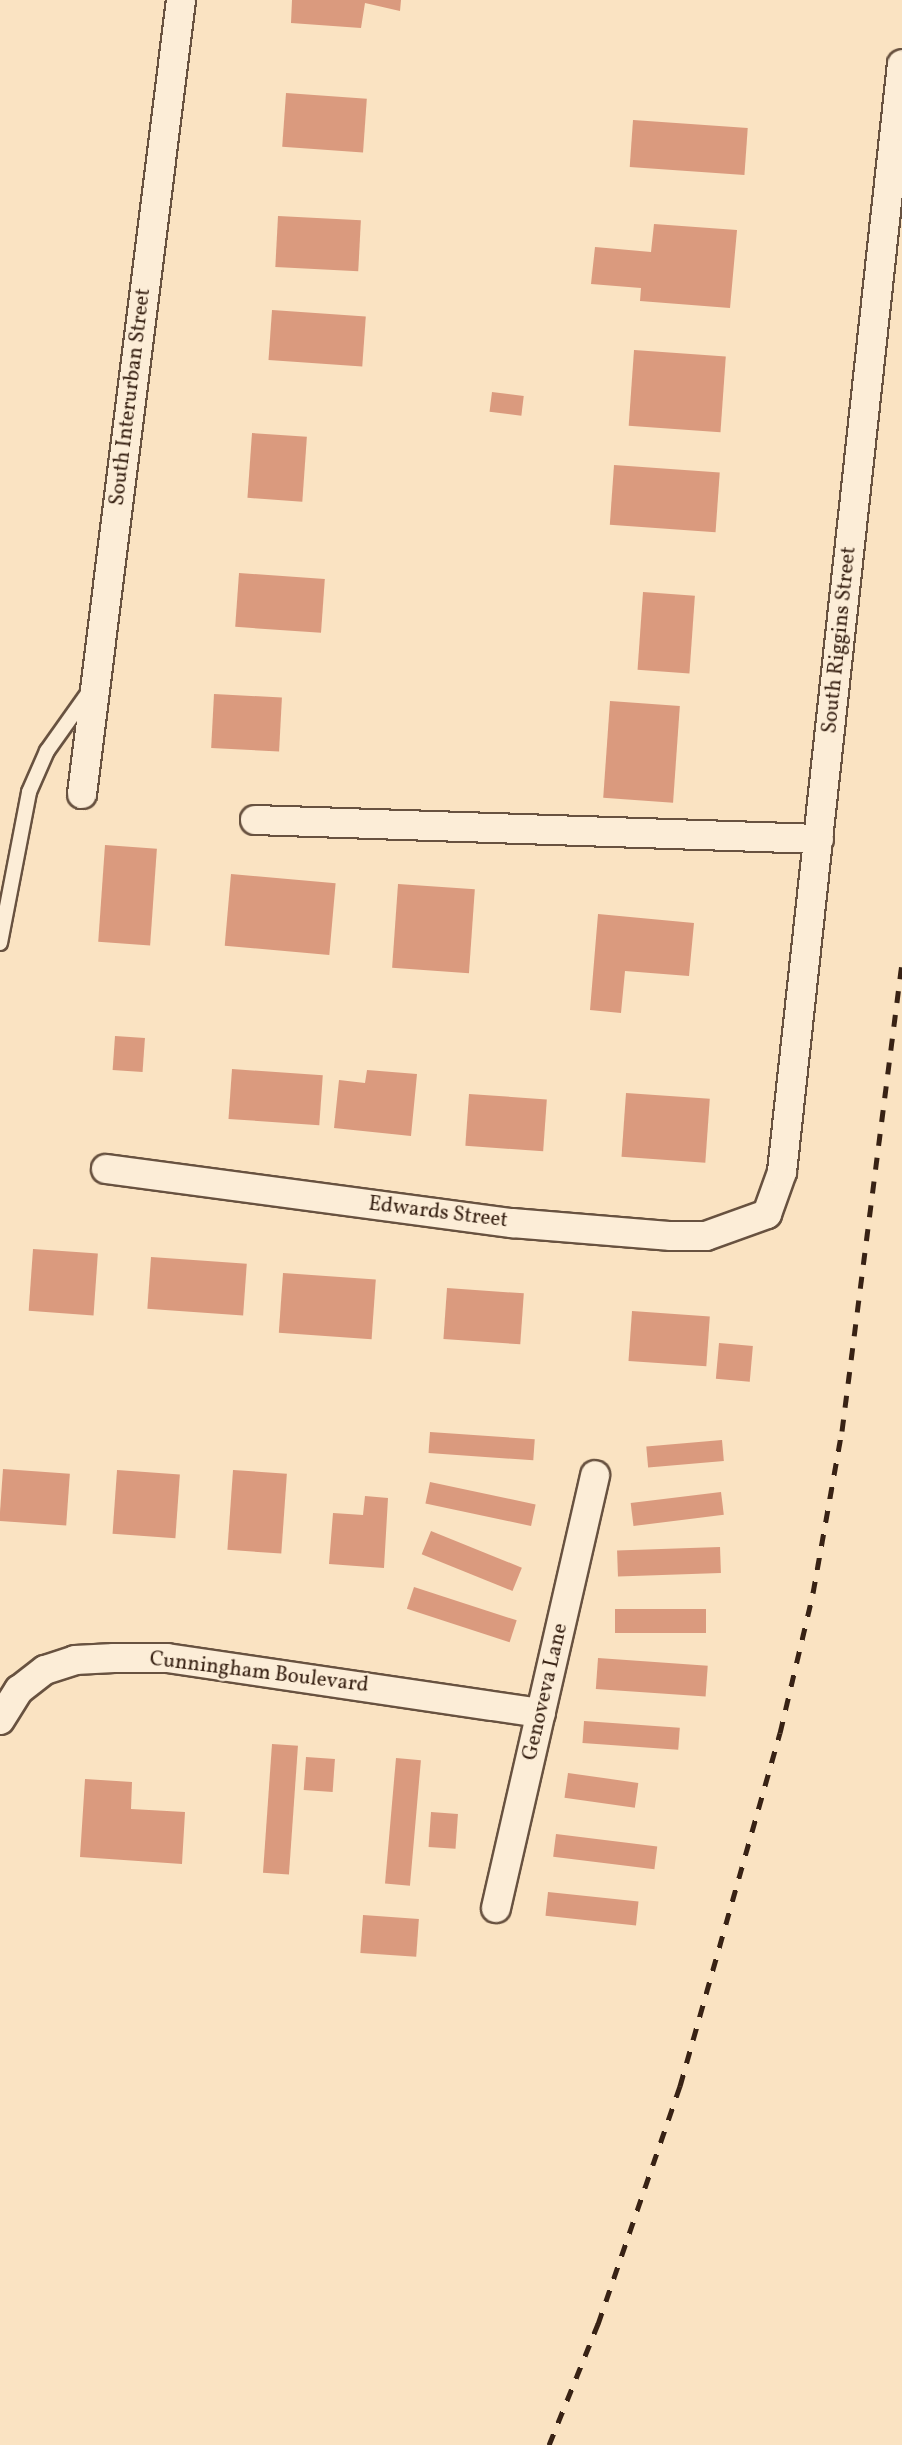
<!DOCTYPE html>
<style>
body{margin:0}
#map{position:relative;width:902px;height:2445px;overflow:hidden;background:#fae3c2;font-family:Vollkorn,serif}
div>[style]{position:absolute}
.building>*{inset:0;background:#da9a7e;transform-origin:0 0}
.roads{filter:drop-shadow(2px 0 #685240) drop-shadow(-2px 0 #685240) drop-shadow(0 2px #685240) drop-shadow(0 -2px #685240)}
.service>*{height:14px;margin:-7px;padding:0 7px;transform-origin:7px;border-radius:7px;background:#fcedd7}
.minor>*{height:28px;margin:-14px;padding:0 14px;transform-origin:14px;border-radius:14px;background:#fcedd7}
.rail>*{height:5px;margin-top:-2.5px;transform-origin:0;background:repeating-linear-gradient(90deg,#382214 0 12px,transparent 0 24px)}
span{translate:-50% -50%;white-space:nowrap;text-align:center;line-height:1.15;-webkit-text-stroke:5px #fcedd7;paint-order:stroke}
.street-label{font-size:21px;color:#382214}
</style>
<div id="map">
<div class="building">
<div style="clip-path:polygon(292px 0,401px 0,400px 11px,365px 3px,361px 28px,291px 23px)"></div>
<div style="left:286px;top:93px;width:81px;height:54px;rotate:4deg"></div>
<div style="left:633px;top:120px;width:115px;height:47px;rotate:4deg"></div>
<div style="left:278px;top:216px;width:83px;height:51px;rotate:3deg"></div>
<div style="clip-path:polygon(654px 224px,737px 230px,730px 308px,640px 301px,641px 288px,591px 284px,595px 247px,651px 252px)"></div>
<div style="left:272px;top:310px;width:94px;height:50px;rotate:4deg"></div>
<div style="left:634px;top:350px;width:92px;height:76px;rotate:4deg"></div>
<div style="left:492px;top:392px;width:32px;height:20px;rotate:7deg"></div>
<div style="left:252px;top:433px;width:55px;height:65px;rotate:4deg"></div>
<div style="left:614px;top:465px;width:106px;height:60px;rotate:4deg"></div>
<div style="left:239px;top:573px;width:86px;height:54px;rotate:4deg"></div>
<div style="left:643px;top:592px;width:52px;height:78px;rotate:4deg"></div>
<div style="left:214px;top:694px;width:68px;height:54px;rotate:3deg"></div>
<div style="left:610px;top:701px;width:70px;height:97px;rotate:4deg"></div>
<div style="left:105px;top:845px;width:52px;height:97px;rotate:4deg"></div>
<div style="left:231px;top:874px;width:105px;height:72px;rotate:5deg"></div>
<div style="left:398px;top:884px;width:77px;height:84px;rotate:4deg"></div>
<div style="clip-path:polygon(598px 914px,694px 923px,689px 976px,625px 971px,621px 1013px,590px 1010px)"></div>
<div style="left:115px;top:1036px;width:30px;height:34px;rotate:4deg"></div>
<div style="left:232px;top:1069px;width:91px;height:50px;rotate:4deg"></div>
<div style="clip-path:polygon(367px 1070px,417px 1074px,411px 1136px,334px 1128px,339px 1080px,365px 1083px)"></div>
<div style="left:626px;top:1093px;width:84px;height:64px;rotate:4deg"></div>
<div style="left:469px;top:1094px;width:78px;height:52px;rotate:4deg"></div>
<div style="left:33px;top:1249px;width:65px;height:62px;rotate:4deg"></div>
<div style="left:151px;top:1257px;width:96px;height:52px;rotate:4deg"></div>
<div style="left:283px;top:1273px;width:93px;height:60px;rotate:4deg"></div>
<div style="left:447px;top:1288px;width:77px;height:51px;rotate:4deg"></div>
<div style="left:632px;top:1311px;width:78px;height:50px;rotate:4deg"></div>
<div style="left:719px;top:1343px;width:34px;height:36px;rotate:5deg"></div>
<div style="left:430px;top:1432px;width:105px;height:21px;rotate:4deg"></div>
<div style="left:722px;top:1440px;width:21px;height:76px;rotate:85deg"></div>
<div style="left:3px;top:1469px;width:67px;height:52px;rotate:4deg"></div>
<div style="left:117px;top:1470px;width:63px;height:64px;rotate:4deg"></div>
<div style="left:233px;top:1470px;width:54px;height:80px;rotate:4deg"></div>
<div style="left:430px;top:1482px;width:108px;height:22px;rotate:12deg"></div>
<div style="left:721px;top:1492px;width:23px;height:91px;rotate:83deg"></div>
<div style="clip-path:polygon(365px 1496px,388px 1498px,384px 1568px,329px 1564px,333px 1513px,363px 1515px)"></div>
<div style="left:431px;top:1531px;width:98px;height:25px;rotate:22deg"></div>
<div style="left:720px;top:1547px;width:26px;height:103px;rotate:88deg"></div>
<div style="left:414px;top:1587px;width:108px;height:23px;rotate:18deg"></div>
<div style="left:615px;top:1609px;width:91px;height:24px"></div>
<div style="left:598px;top:1658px;width:110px;height:31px;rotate:4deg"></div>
<div style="left:584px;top:1721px;width:96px;height:22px;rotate:4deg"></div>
<div style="left:272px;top:1744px;width:26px;height:129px;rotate:4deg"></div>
<div style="left:306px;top:1757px;width:29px;height:33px;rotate:4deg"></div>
<div style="left:396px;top:1758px;width:25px;height:126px;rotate:5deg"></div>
<div style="left:568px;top:1773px;width:71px;height:25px;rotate:8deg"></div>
<div style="clip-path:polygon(85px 1779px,132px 1782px,131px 1809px,185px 1812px,182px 1864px,80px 1857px)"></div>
<div style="left:431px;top:1812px;width:27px;height:35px;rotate:4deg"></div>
<div style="left:556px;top:1834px;width:102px;height:23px;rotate:7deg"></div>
<div style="left:548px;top:1892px;width:91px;height:24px;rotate:6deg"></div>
<div style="left:363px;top:1915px;width:56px;height:38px;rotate:4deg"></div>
</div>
<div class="roads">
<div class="service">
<div style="left:0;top:943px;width:154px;rotate:-79.1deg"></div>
<div style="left:29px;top:792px;width:45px;rotate:-66.3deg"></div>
<div style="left:47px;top:751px;width:72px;rotate:-54.6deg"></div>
</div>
<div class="minor">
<div style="left:82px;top:794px;width:800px;rotate:-82.89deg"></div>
<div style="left:255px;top:820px;width:564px;rotate:1.93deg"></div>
<div style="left:106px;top:1169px;width:410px;rotate:7.6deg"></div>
<div style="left:512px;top:1223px;width:160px;rotate:4.7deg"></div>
<div style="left:671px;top:1236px;width:35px"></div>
<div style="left:706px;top:1236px;width:65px;rotate:-19.8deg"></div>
<div style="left:767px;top:1214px;width:45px;rotate:-70.3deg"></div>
<div style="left:782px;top:1172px;width:1114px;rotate:-83.82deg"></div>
<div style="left:0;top:1720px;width:36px;rotate:-58deg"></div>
<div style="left:19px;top:1690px;width:33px;rotate:-38deg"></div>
<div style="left:45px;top:1670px;width:32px;rotate:-18deg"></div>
<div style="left:75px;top:1660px;width:39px;rotate:-3deg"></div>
<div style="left:114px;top:1658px;width:53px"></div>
<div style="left:167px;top:1658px;width:378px;rotate:8.4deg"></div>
<div style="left:496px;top:1908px;width:444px;rotate:-77.1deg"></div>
</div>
</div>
<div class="rail">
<div style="left:549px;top:2445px;width:131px;rotate:-68deg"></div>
<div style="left:598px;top:2324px;width:252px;rotate:-71deg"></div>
<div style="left:680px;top:2086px;width:367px;rotate:-74.2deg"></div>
<div style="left:780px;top:1733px;width:144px;rotate:-76.7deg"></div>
<div style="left:813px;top:1593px;width:165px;rotate:-79.9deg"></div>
<div style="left:842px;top:1431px;width:472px;rotate:-82.7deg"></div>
</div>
<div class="street-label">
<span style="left:131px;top:397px;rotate:-83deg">South Interurban Street</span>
<span style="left:840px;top:640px;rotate:-84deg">South Riggins Street</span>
<span style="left:438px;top:1213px;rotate:7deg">Edwards Street</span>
<span style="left:259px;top:1673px;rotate:7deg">Cunningham Boulevard</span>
<span style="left:546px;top:1692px;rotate:-77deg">Genoveva Lane</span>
</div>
</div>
